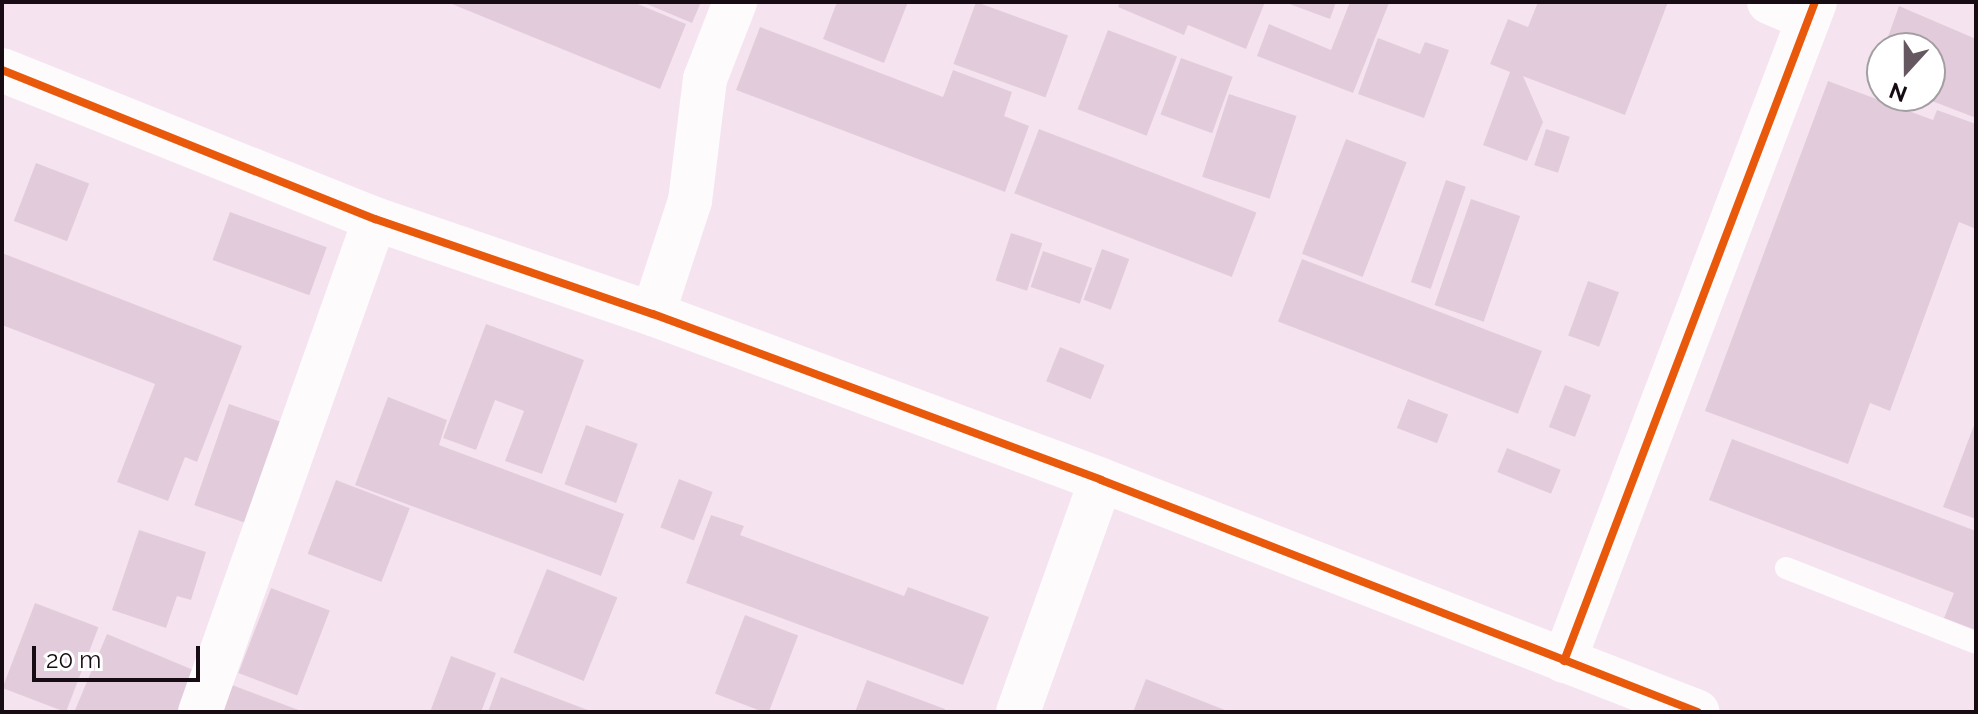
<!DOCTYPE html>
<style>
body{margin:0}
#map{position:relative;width:1978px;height:714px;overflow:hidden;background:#f5e4f0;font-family:Raleway,sans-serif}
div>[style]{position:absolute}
.building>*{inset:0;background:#e2ccdc;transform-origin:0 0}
.service>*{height:22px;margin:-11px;padding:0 11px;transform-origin:11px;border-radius:11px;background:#fefbfd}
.minor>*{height:44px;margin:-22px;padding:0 22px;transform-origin:22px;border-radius:22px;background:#fefbfd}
.tertiary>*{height:44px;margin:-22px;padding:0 22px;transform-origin:22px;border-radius:22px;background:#fefbfd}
.cycleway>*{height:8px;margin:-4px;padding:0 4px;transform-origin:4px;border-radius:4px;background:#e8590c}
span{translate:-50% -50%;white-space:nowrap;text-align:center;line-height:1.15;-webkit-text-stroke:6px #fff;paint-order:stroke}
.frame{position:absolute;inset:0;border:4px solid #170c14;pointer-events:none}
.north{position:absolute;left:1866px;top:32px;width:80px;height:80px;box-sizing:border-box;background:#fff;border:2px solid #a29ea1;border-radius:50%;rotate:201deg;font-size:22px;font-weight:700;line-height:32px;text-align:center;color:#170c14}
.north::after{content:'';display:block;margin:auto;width:28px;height:36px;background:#655861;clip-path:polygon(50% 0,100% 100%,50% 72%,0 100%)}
.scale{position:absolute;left:32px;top:646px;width:168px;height:36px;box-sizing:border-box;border:4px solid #170c14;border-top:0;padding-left:10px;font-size:24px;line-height:28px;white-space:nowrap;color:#170c14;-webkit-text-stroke:6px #fff;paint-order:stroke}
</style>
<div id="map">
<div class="building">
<div style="clip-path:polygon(447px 2px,633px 2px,686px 24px,660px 89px)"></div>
<div style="clip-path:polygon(642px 2px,701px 2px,692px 23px)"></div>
<div style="clip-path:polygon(837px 2px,908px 2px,884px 63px,823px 39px)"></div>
<div style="left:976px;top:2px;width:98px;height:66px;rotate:20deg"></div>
<div style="clip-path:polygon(1120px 2px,1265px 2px,1246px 49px,1188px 25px,1184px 35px,1118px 7px)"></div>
<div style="clip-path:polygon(1284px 2px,1336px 2px,1330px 19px)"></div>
<div style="clip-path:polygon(1350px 2px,1389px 3px,1353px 93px,1257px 56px,1269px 24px,1331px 50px)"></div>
<div style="clip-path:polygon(1538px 2px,1668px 2px,1625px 115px,1523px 76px,1543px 122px,1527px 161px,1483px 145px,1510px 72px,1490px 64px,1508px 19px,1528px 27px)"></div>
<div style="clip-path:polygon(1899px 6px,1976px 39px,1976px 118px,1919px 96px,1930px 96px,1930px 48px,1884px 48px)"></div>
<div style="clip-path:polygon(760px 27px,943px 97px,953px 70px,1012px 92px,1004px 116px,1029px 126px,1005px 192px,736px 90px)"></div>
<div style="left:1108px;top:30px;width:74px;height:85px;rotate:21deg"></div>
<div style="clip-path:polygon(1378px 38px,1420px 54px,1425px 42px,1449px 50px,1424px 118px,1358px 94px)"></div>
<div style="left:1181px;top:58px;width:55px;height:60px;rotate:20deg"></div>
<div style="clip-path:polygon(1828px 81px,1933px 120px,1937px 110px,1976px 124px,1976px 229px,1959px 222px,1890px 411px,1870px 403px,1848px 464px,1705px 411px)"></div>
<div style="left:1229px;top:94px;width:71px;height:87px;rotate:18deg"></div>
<div style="left:1039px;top:129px;width:233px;height:69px;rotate:21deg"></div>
<div style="left:1546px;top:129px;width:25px;height:38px;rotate:18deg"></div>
<div style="left:1346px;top:139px;width:65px;height:123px;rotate:21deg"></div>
<div style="left:36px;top:163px;width:57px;height:62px;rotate:21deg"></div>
<div style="left:1446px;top:180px;width:21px;height:108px;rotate:19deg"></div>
<div style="left:1471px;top:199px;width:52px;height:112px;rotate:19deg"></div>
<div style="left:230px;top:212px;width:103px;height:51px;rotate:20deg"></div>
<div style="left:1011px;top:233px;width:33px;height:50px;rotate:18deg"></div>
<div style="left:1102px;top:249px;width:29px;height:54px;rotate:20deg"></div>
<div style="left:1043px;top:251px;width:52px;height:38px;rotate:19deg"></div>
<div style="clip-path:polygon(2px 253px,242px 346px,197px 462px,185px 457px,168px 501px,117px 482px,155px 384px,2px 325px)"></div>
<div style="left:1302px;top:259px;width:257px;height:67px;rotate:21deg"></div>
<div style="left:1588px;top:281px;width:33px;height:58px;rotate:20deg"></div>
<div style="clip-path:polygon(486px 324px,584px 360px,542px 474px,505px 461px,524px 411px,495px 400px,476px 450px,443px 438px)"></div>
<div style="left:1060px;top:347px;width:48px;height:37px;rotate:22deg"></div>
<div style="left:1565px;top:385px;width:28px;height:45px;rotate:21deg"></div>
<div style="clip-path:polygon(388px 397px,447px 420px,439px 445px,624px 514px,601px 576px,355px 485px)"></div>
<div style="left:1408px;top:399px;width:43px;height:31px;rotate:21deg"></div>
<div style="left:229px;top:404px;width:69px;height:107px;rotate:19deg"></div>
<div style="clip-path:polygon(1976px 420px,1976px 519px,1943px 507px)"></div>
<div style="left:586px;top:425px;width:55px;height:63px;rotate:20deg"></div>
<div style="clip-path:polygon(1732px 439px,1976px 531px,1976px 630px,1944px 618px,1954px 593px,1709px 500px)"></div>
<div style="left:1507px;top:448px;width:58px;height:26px;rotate:22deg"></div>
<div style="left:679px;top:479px;width:36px;height:52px;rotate:21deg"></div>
<div style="left:336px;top:480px;width:79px;height:79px;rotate:21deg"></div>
<div style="clip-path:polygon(711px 515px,744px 526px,740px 535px,904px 596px,908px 587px,989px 617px,963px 685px,686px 583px)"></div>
<div style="clip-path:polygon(139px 530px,206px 552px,191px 600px,177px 596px,166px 628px,112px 610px)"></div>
<div style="left:547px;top:569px;width:76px;height:90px;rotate:22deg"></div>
<div style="left:271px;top:588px;width:63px;height:91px;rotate:21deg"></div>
<div style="left:35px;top:603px;width:68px;height:91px;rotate:21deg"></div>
<div style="left:745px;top:615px;width:57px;height:84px;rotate:21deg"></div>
<div style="clip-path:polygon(107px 634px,203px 674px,188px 712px,75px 710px)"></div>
<div style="clip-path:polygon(451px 656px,496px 673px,481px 712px,430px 712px)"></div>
<div style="clip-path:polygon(501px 677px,593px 712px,488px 712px)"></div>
<div style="clip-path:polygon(1146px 679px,1230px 712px,1133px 712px)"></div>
<div style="clip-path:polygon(867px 680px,945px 709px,944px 712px,855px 712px)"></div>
<div style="clip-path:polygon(232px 685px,304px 712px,222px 712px)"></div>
</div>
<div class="service">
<div style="left:1786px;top:568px;width:204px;rotate:21.5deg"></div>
</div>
<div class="minor">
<div style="left:1769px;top:2px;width:43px;rotate:23.6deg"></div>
<div style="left:653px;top:314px;width:119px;rotate:-71.9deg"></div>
<div style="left:690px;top:201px;width:123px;rotate:-83deg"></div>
<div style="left:705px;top:79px;width:83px;rotate:-68.7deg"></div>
<div style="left:200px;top:712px;width:523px;rotate:-70.46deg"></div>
<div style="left:1018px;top:712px;width:246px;rotate:-70.3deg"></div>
</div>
<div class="tertiary">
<div style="left:2px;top:70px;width:402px;rotate:21.8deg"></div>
<div style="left:375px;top:219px;width:294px;rotate:18.9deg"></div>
<div style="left:653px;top:314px;width:478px;rotate:20.3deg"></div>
<div style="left:1101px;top:480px;width:640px;rotate:21.24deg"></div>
<div style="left:1564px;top:661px;width:705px;rotate:-69.15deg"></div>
</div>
<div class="cycleway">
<div style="left:2px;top:70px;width:402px;rotate:21.8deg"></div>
<div style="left:375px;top:219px;width:294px;rotate:18.9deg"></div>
<div style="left:653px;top:314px;width:478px;rotate:20.3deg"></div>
<div style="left:1101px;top:480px;width:640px;rotate:21.24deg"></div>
<div style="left:1564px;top:661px;width:705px;rotate:-69.15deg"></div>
</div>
<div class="frame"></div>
<div class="north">N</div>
<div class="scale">20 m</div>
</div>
